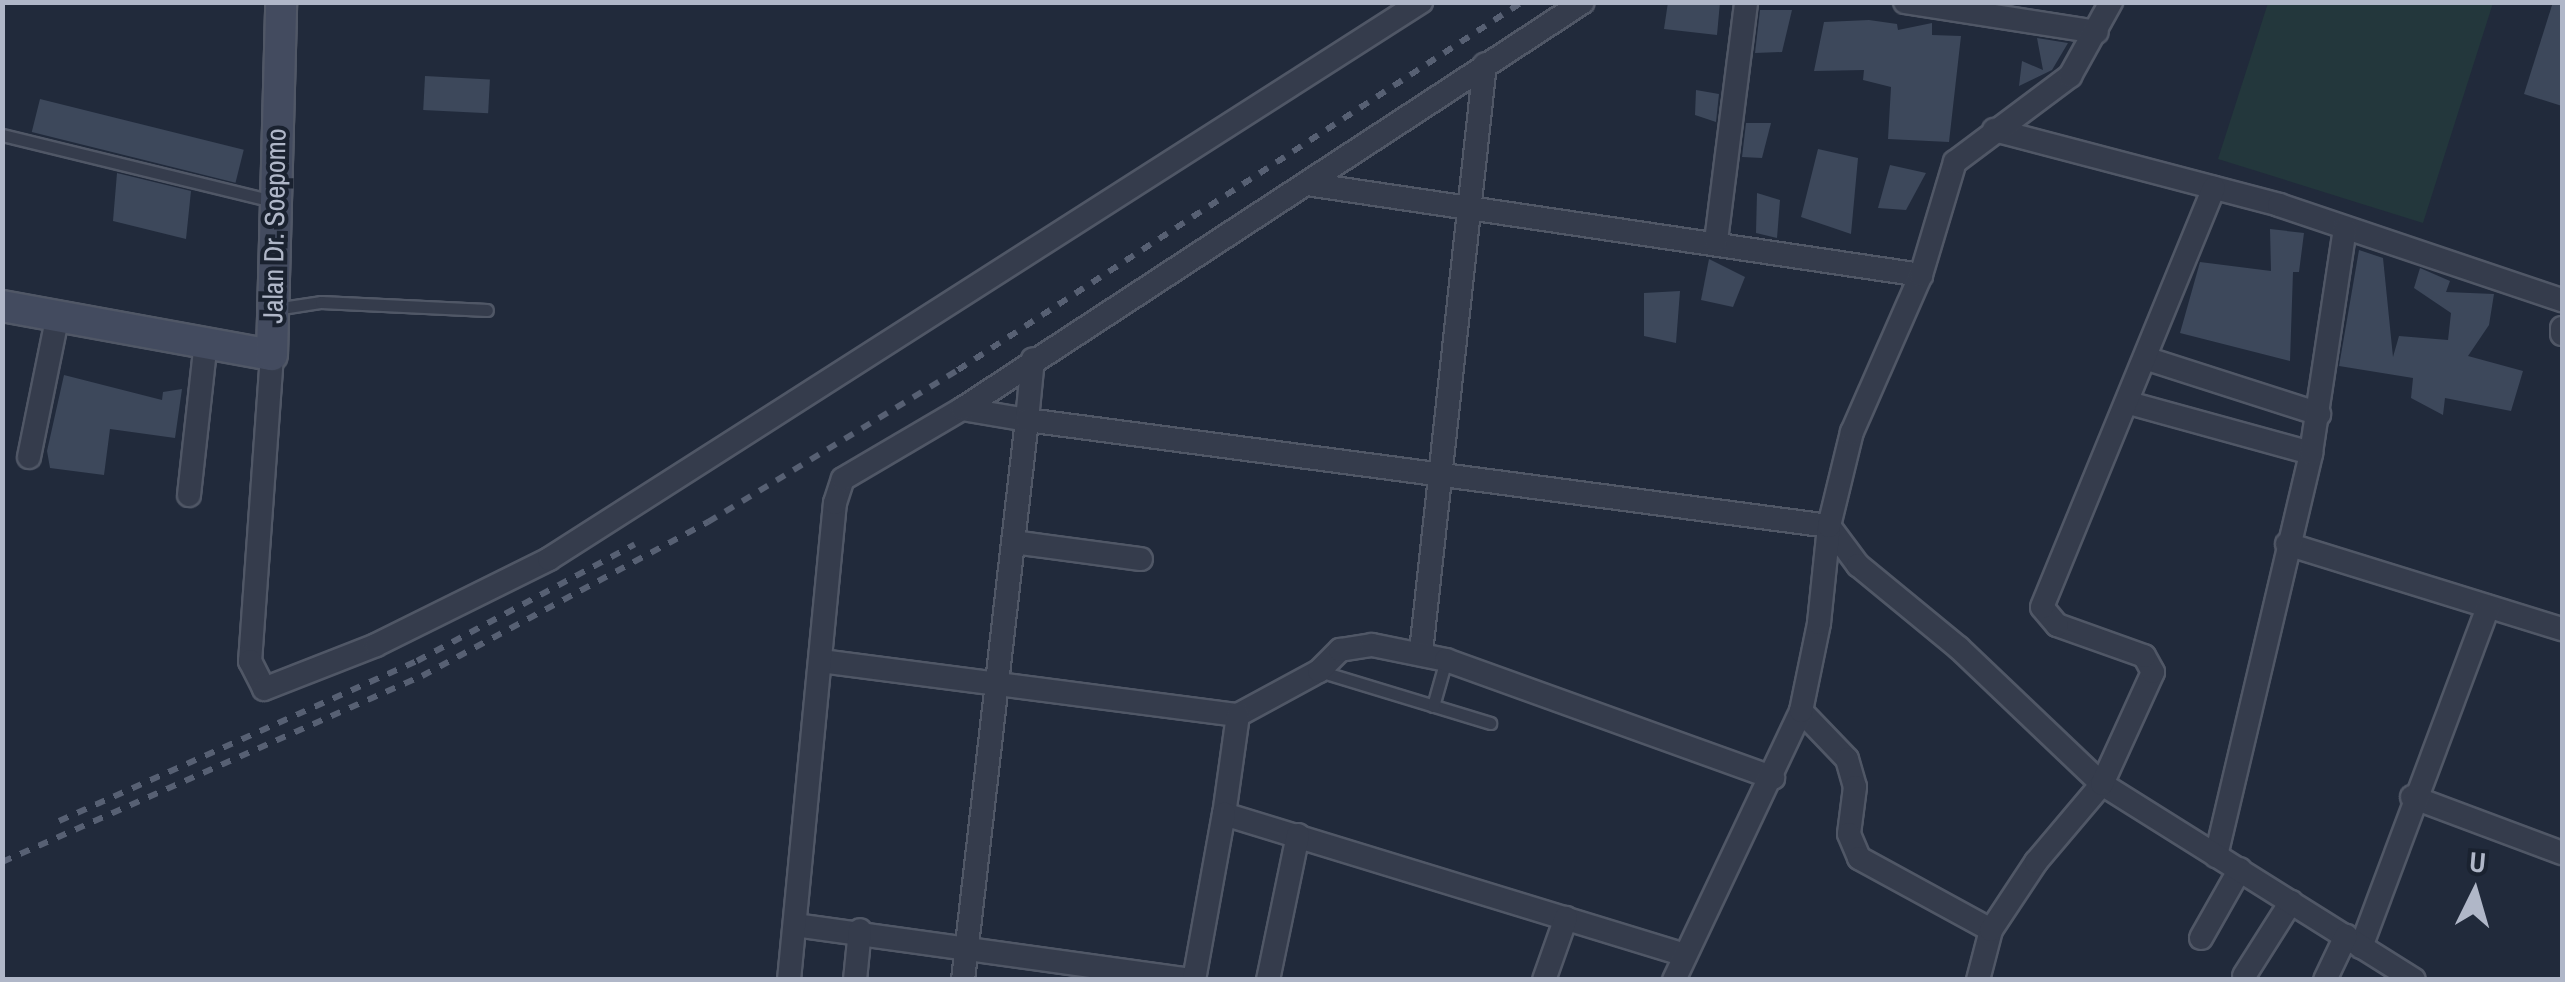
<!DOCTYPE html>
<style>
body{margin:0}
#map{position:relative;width:2565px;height:982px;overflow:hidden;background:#212a3b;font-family:"Archivo Narrow",sans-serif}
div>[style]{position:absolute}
.green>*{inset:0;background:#23373c}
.building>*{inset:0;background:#3d485b;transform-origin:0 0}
.roads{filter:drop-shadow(2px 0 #505766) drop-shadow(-2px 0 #505766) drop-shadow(0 2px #505766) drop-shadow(0 -2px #505766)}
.lane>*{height:11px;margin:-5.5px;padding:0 5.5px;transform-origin:5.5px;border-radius:5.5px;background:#353c4c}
.street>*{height:22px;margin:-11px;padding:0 11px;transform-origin:11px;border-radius:11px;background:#353c4c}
.secondary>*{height:30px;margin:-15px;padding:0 15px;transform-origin:15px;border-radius:15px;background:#434b5f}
.rail>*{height:6px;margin-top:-3px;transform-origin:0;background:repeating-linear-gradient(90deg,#576073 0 10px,transparent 0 20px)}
span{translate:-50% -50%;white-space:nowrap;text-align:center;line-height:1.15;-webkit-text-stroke:8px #1a2230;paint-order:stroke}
.street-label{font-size:28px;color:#b0b7c8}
.frame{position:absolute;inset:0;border:5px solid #b0b7c8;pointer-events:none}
.north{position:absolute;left:2425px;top:842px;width:100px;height:100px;-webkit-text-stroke:8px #1a2230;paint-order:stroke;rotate:5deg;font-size:28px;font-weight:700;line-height:40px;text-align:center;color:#b0b7c8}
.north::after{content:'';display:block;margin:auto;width:35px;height:45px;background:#b0b7c8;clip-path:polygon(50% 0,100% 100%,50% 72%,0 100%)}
</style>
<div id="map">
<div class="green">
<div style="clip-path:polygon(2268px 3px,2493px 3px,2423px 223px,2218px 159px)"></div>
</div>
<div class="building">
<div style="clip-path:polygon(1668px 2px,1720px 2px,1717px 35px,1664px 29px)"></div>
<div style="clip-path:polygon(2553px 2px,2562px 2px,2562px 106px,2524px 94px)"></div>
<div style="clip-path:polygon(1760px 10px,1792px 10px,1782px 52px,1755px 53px)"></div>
<div style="clip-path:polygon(1869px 20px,1897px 24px,1898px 30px,1932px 23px,1932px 35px,1961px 36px,1949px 142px,1888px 139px,1891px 87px,1863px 80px,1864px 70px,1814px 71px,1824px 22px)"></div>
<div style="clip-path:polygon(2037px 38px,2068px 43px,2052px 70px,2019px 86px,2022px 61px,2043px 70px)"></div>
<div style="left:425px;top:76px;width:65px;height:34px;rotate:3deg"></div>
<div style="clip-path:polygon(1696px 90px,1719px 94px,1716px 122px,1695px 115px)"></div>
<div style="left:40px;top:99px;width:210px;height:34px;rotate:14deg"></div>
<div style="clip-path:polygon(1746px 123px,1771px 123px,1762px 158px,1742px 157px)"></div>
<div style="clip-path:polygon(1818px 149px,1858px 158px,1851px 234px,1801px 217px)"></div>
<div style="clip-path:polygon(1890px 165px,1926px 173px,1906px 210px,1878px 208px)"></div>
<div style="clip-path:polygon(117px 173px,191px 191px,186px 239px,113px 221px)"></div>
<div style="clip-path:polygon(1757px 193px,1780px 200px,1777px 238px,1756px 233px)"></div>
<div style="clip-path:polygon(2270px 229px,2304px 233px,2299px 272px,2293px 272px,2290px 361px,2180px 333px,2200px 262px,2271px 271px)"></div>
<div style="clip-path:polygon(2359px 250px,2383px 258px,2393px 357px,2399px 336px,2448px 340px,2451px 313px,2414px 288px,2420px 268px,2450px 281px,2446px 292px,2494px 294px,2489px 325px,2468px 356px,2523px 371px,2511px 411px,2445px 398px,2443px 415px,2411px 398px,2413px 378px,2339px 366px)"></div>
<div style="clip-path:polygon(1709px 259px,1745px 277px,1733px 307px,1701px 300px)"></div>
<div style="clip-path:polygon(1680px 291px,1676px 343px,1644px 336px,1644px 293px)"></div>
<div style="clip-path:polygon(64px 375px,162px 400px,163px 392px,182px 389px,175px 438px,110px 429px,104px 475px,50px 468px,47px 451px)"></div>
</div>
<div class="roads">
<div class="lane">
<div style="left:2px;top:135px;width:278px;rotate:13.7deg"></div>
<div style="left:275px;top:309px;width:47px;rotate:-8.7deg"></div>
<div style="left:321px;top:302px;width:166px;rotate:2.8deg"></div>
<div style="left:1319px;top:671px;width:179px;rotate:16.9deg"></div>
<div style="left:1433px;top:706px;width:48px;rotate:-74.2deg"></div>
</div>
<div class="street">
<div style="left:1905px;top:2px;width:194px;rotate:8.9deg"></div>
<div style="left:1994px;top:130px;width:295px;rotate:14.7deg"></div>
<div style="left:2279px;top:205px;width:299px;rotate:18.6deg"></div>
<div style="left:1307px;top:184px;width:621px;rotate:8.43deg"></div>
<div style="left:1716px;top:241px;width:241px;rotate:-82.8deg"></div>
<div style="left:2562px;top:328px;width:6px;rotate:90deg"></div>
<div style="left:272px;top:355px;width:307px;rotate:94.1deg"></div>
<div style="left:250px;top:661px;width:31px;rotate:63deg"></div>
<div style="left:264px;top:689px;width:120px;rotate:-21.4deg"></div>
<div style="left:376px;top:645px;width:193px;rotate:-26.4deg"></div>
<div style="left:549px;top:559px;width:1035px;rotate:-32.57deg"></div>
<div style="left:2148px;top:359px;width:180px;rotate:17.8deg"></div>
<div style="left:2129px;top:403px;width:189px;rotate:15.4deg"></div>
<div style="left:962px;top:409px;width:66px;rotate:9.6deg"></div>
<div style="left:1027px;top:420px;width:61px;rotate:-84.4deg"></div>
<div style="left:29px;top:457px;width:146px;rotate:-78.5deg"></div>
<div style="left:189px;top:495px;width:156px;rotate:-83.7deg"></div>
<div style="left:1013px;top:542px;width:129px;rotate:7.6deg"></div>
<div style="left:2287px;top:544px;width:288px;rotate:17.2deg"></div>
<div style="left:1421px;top:652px;width:591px;rotate:-83.79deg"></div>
<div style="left:821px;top:661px;width:420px;rotate:7.4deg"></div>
<div style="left:1238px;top:715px;width:92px;rotate:-28.5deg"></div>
<div style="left:1319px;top:671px;width:30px;rotate:-45deg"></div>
<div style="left:1340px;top:650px;width:32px;rotate:-9deg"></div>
<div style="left:1372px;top:645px;width:76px;rotate:11.5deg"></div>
<div style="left:1446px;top:660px;width:348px;rotate:19.8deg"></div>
<div style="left:1801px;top:711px;width:66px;rotate:46.2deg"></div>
<div style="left:1847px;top:759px;width:29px;rotate:74deg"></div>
<div style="left:1855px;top:787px;width:47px;rotate:97.3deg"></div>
<div style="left:1849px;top:834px;width:26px;rotate:67deg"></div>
<div style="left:1859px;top:858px;width:150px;rotate:28.6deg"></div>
<div style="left:1238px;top:715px;width:100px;rotate:98deg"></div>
<div style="left:1224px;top:814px;width:482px;rotate:17deg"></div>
<div style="left:2412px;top:797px;width:160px;rotate:20.5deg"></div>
<div style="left:2216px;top:856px;width:414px;rotate:-76.7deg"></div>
<div style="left:2311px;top:453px;width:227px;rotate:-81.4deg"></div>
<div style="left:795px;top:925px;width:401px;rotate:7.9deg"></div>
<div style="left:2201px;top:938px;width:79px;rotate:-60.5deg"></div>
<div style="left:2361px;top:947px;width:363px;rotate:-69.5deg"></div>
<div style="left:2244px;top:976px;width:88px;rotate:-57.6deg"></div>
<div style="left:789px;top:980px;width:479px;rotate:-84.5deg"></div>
<div style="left:835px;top:503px;width:25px;rotate:-72deg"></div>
<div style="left:843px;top:479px;width:138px;rotate:-30.5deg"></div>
<div style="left:962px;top:409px;width:742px;rotate:-33.24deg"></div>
<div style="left:855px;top:980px;width:50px;rotate:-84.3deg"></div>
<div style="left:963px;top:980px;width:564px;rotate:-83.48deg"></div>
<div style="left:1027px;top:420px;width:809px;rotate:7.53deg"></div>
<div style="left:1829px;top:526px;width:49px;rotate:53.4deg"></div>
<div style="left:1858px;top:565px;width:131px;rotate:39.4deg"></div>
<div style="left:1959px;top:648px;width:197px;rotate:43.6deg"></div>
<div style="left:2102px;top:784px;width:368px;rotate:32.1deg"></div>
<div style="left:1194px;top:980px;width:169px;rotate:-79.8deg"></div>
<div style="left:1268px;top:980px;width:148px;rotate:-78.3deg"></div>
<div style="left:1544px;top:980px;width:66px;rotate:-70.5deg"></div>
<div style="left:1674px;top:980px;width:297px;rotate:-64.7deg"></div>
<div style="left:1801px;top:711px;width:90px;rotate:-78.4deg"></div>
<div style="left:1819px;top:623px;width:98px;rotate:-84.1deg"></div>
<div style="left:1829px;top:526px;width:97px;rotate:-76.3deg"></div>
<div style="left:1852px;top:432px;width:171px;rotate:-66.3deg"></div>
<div style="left:1921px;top:275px;width:118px;rotate:-73.3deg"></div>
<div style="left:1955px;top:162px;width:144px;rotate:-36.8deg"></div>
<div style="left:2070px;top:76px;width:85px;rotate:-61deg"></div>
<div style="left:1978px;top:980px;width:52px;rotate:-75.4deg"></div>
<div style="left:1991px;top:930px;width:82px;rotate:-56.5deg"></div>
<div style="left:2036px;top:862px;width:102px;rotate:-49.8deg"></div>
<div style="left:2102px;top:784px;width:123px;rotate:-65.5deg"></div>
<div style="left:2153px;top:672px;width:18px;rotate:-119deg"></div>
<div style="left:2144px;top:656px;width:92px;rotate:-160.4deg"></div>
<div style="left:2057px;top:625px;width:23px;rotate:-130deg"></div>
<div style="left:2042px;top:607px;width:453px;rotate:-67.7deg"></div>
<div style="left:2325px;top:980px;width:49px;rotate:-64.5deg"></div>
</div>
<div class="secondary">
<div style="left:2px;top:306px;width:274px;rotate:10.3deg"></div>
<div style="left:272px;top:355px;width:353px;rotate:-88.5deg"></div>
</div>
</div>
<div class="rail">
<div style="left:59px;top:821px;width:392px;rotate:-24.1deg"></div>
<div style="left:417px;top:661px;width:247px;rotate:-28.2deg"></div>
<div style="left:2px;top:862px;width:459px;rotate:-23.9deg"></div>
<div style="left:422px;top:676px;width:325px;rotate:-28.3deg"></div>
<div style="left:708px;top:522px;width:293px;rotate:-31.3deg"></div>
<div style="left:958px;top:370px;width:673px;rotate:-33.12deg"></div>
</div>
<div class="street-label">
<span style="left:274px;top:226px;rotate:-89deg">Jalan Dr. Soepomo</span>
</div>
<div class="frame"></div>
<div class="north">U</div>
</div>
